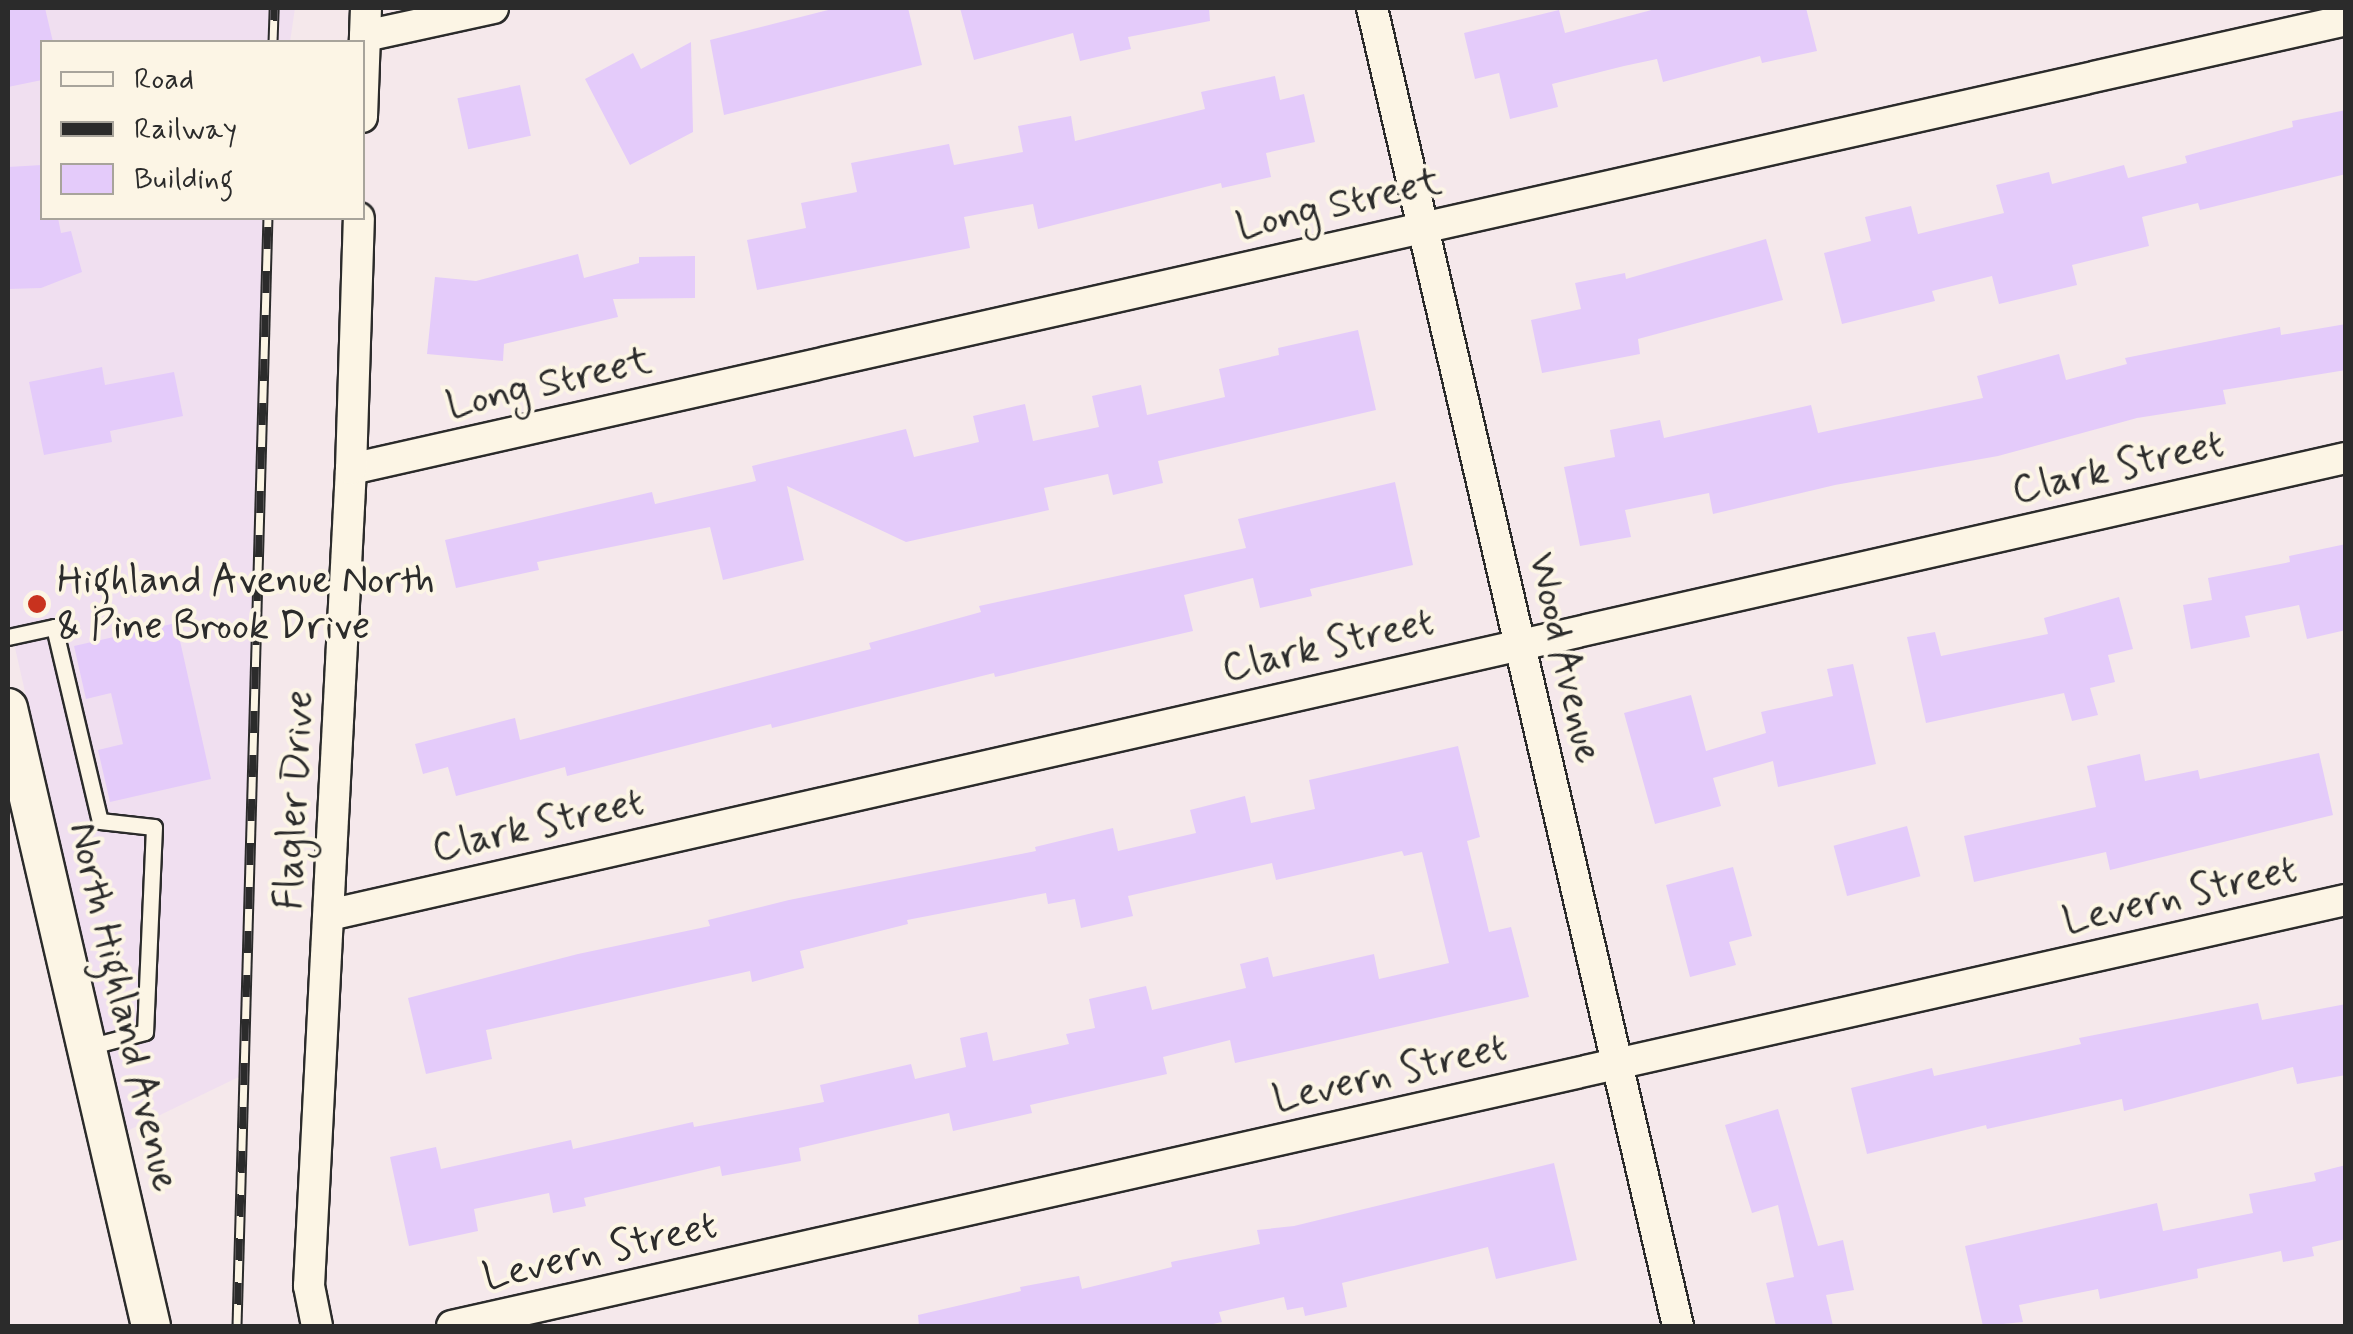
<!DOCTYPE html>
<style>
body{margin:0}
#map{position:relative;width:2353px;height:1334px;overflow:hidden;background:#f5e8eb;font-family:Mynerve,sans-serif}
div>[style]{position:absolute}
.built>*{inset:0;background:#f0dff0}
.building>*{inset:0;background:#e4cbfa;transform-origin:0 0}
.roads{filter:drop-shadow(2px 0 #2b2b2b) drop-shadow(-2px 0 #2b2b2b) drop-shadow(0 2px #2b2b2b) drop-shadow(0 -2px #2b2b2b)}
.service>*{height:15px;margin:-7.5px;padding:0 7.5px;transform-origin:7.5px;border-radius:7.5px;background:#fcf5e5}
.minor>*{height:30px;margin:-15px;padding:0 15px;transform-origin:15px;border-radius:15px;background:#fcf5e5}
.tertiary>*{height:38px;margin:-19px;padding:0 19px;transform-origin:19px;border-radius:19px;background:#fcf5e5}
.rail>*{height:11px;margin-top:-5.5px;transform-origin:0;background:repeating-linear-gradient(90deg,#fcf5e5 0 22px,#2b2b2b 0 44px);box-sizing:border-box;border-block:2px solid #2b2b2b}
.dots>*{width:28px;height:28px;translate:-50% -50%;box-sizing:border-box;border:5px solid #fcf5e5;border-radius:50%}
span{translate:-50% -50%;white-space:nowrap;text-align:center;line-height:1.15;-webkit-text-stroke:8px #fcf5e5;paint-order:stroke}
.street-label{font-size:40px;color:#2b2b2b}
.poi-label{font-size:40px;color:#2b2b2b}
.left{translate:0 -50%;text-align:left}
.frame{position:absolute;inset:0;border:10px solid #2b2b2b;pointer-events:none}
.legend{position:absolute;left:40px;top:40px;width:325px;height:180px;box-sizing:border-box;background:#fcf5e5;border:2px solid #a8a49b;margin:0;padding:12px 18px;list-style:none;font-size:30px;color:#2b2b2b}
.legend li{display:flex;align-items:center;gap:20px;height:50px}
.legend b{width:50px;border:2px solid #a8a49b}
</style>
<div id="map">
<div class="built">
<div style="clip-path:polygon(8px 8px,295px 8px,290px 42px,42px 42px,42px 218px,263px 218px,249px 1072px,125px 1132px,8px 617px)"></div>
</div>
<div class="building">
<div style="clip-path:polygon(8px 8px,45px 8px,53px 42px,42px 42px,42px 80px,8px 87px)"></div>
<div style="clip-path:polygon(836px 8px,908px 8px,922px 65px,724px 115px,710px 40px)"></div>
<div style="clip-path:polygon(960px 8px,1209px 8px,1210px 21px,1128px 37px,1131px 49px,1080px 61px,1073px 33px,974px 60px)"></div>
<div style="clip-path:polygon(1659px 8px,1806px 8px,1817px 51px,1762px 63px,1760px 56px,1663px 82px,1657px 59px,1624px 66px,1552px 84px,1558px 107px,1510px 119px,1499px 73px,1475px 79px,1464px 33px,1559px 10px,1565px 33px)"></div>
<div style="clip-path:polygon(691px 42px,693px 132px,630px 165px,585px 79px,633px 53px,641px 69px)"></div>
<div style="clip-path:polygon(1275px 76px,1280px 100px,1304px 94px,1315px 142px,1266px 153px,1271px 177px,1222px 188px,1221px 183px,1038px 229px,1033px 204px,964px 217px,970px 248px,757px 290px,747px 240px,806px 228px,801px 203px,857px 192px,851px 163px,949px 144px,954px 165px,1023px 152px,1018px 126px,1071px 116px,1075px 141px,1205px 109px,1201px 92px)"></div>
<div style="left:520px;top:85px;width:52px;height:64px;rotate:78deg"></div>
<div style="clip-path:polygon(2346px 110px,2346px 174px,2200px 210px,2198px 203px,2142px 217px,2149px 246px,2072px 265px,2077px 285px,1999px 304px,1992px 276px,1932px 291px,1935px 301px,1842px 324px,1824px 253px,1871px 241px,1865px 217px,1911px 206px,1918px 234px,2004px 213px,1996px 185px,2049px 172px,2052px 184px,2124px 165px,2128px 178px,2187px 163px,2185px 156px,2293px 127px,2292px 121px)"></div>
<div style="clip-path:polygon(42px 165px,42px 218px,58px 218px,61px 233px,71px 231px,82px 272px,41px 288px,8px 289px,8px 167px)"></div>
<div style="clip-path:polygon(1766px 239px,1783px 300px,1638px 339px,1640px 354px,1542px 373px,1531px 320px,1581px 309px,1575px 283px,1625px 273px,1626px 279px)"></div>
<div style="clip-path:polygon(578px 254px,584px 278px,639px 263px,639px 257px,695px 256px,695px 298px,613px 299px,618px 317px,504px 344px,503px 361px,427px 354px,435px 277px,476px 281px)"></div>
<div style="clip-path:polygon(2346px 324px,2346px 370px,2223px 390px,2226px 404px,2137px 418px,1998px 456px,1835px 485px,1713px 514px,1709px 493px,1625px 510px,1631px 537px,1580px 546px,1564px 467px,1615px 457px,1610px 430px,1660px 420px,1664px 438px,1811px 405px,1818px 433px,1983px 398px,1977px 376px,2059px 354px,2066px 380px,2127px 364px,2125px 358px,2280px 327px,2281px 335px)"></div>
<div style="clip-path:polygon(1358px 330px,1376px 410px,1158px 461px,1163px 483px,1113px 495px,1108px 474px,1044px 488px,1049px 510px,906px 542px,787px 486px,804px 560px,723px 580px,710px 527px,537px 562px,539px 570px,456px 588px,445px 540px,652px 492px,655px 504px,756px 481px,752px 466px,906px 429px,914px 457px,979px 442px,973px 416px,1025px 404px,1033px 441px,1099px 427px,1092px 396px,1141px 385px,1147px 415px,1225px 397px,1219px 369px,1279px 355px,1278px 348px)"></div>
<div style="clip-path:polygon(102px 367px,105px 385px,174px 372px,183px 416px,110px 431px,112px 442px,44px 455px,29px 382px)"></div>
<div style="clip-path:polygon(1395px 482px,1413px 565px,1310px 589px,1312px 596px,1260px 608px,1253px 578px,1184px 595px,1193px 631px,995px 677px,994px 673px,772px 728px,771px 724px,567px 776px,565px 767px,456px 796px,448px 767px,423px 774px,415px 744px,515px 718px,520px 740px,871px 649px,869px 643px,981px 612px,979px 606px,1246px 548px,1238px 519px)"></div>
<div style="clip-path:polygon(2346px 544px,2346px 630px,2307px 639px,2299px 605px,2245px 616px,2250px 637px,2191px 649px,2183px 605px,2212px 600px,2208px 578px,2290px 562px,2289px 556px)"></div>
<div style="clip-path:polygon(2119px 597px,2133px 649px,2108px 655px,2115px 682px,2090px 688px,2098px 715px,2072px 721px,2064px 693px,1926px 723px,1907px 637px,1935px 632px,1941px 656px,2048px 634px,2044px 618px)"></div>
<div style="clip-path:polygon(176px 623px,211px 779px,110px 802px,98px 750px,123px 744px,111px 693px,86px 699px,74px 646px)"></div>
<div style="clip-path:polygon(1853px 664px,1876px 764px,1778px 787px,1773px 761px,1713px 778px,1721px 806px,1655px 824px,1624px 713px,1691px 695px,1706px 751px,1766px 733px,1761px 712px,1833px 696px,1827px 669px)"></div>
<div style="clip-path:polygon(1458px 746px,1480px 837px,1467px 841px,1489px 932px,1511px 927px,1529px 997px,1235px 1063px,1230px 1040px,1163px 1057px,1167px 1074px,1030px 1105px,1032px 1113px,953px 1131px,949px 1113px,799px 1148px,801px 1161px,722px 1176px,720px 1166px,584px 1198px,586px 1206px,553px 1213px,549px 1193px,474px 1209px,478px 1231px,409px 1246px,390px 1157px,436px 1147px,441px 1169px,571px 1140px,573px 1149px,693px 1122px,694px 1127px,824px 1102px,820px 1085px,911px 1064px,915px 1079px,966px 1067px,960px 1038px,987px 1032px,993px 1061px,1069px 1044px,1066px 1034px,1095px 1028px,1089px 999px,1146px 986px,1152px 1010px,1246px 988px,1240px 964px,1268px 957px,1273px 977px,1374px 954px,1379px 979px,1449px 963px,1422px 852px,1404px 856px,1402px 851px,1276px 880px,1272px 863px,1128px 896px,1133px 916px,1081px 928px,1075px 899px,1048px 904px,1046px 893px,907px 920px,908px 924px,800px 951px,804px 968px,752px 982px,750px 971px,486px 1030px,492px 1059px,426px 1074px,408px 998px,578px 954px,710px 926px,708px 920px,789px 900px,1036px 851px,1035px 847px,1113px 828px,1118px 851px,1196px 833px,1190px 810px,1245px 796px,1251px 823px,1315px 809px,1309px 780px)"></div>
<div style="clip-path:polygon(2319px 753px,2333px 815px,2110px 870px,2106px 852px,1974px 882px,1964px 836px,2096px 807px,2087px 766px,2140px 754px,2145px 781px,2198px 770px,2200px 779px)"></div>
<div style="left:1907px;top:826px;width:52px;height:76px;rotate:75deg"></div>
<div style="clip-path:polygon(1733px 867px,1752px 936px,1729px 942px,1736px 965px,1690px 977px,1666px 885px)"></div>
<div style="clip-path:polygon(2258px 1003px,2262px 1020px,2346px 1004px,2346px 1075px,2297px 1084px,2293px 1067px,2124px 1111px,2122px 1099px,1987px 1129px,1986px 1125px,1867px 1154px,1851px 1088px,1932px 1068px,1934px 1076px,2081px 1044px,2079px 1038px)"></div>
<div style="clip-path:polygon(1778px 1109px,1818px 1246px,1843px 1240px,1854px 1290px,1826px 1295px,1833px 1326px,1776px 1326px,1766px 1283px,1794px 1277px,1778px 1205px,1752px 1213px,1725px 1125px)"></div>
<div style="clip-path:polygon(1554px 1163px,1577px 1260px,1496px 1279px,1488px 1247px,1342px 1283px,1347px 1307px,1305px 1316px,1303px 1307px,1287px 1310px,1284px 1297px,1219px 1312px,1222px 1322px,1204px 1326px,919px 1326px,918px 1315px,1021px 1291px,1020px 1287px,1079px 1276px,1082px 1289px,1152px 1272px,1172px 1267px,1171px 1262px,1260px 1244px,1257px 1230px,1294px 1226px)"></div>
<div style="clip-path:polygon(2346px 1165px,2346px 1239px,2312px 1247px,2314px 1256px,2283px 1262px,2281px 1251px,2197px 1269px,2198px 1278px,2100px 1299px,2098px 1289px,2019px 1305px,2023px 1322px,1983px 1326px,1965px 1246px,2157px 1203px,2163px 1231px,2253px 1213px,2249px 1194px,2316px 1181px,2314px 1173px)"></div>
</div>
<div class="roads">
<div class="service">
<div style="left:8px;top:637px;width:47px;rotate:-12.3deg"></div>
<div style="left:54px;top:627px;width:199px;rotate:76.7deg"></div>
<div style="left:100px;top:821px;width:54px;rotate:6.3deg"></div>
<div style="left:154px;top:827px;width:205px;rotate:92.5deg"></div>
<div style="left:145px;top:1032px;width:59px;rotate:165.3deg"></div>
</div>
<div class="minor">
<div style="left:1372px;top:8px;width:1353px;rotate:76.93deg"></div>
<div style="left:365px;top:36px;width:131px;rotate:-12.3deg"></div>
<div style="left:362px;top:117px;width:109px;rotate:-87.9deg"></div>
<div style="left:351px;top:469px;width:2045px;rotate:-12.68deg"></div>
<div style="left:329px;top:915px;width:2068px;rotate:-12.77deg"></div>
<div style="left:317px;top:1326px;width:41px;rotate:-101.3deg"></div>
<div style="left:309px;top:1286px;width:818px;rotate:-87.06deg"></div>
<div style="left:351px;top:469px;width:251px;rotate:-88.2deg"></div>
<div style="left:452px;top:1326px;width:1941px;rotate:-12.68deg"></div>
</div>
<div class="tertiary">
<div style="left:8px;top:708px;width:634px;rotate:76.97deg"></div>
</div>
</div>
<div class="rail">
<div style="left:273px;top:42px;width:34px;rotate:-88deg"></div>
<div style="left:237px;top:1326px;width:1108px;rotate:-88.4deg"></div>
</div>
<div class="dots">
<div style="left:37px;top:604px;background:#c8321e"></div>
</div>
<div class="street-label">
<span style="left:1339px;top:205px;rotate:-13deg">Long Street</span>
<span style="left:549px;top:384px;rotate:-13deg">Long Street</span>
<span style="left:2118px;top:468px;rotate:-13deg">Clark Street</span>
<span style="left:1328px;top:646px;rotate:-13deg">Clark Street</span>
<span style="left:1564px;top:658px;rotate:77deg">Wood Avenue</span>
<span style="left:295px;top:800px;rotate:-87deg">Flagler Drive</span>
<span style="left:538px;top:826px;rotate:-13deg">Clark Street</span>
<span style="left:2180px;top:896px;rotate:-13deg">Levern Street</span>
<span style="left:123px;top:1007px;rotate:77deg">North Highland Avenue</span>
<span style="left:1390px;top:1074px;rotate:-13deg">Levern Street</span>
<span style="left:600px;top:1252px;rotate:-13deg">Levern Street</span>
</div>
<div class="poi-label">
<span class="left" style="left:57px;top:604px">Highland Avenue North<br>&amp; Pine Brook Drive</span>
</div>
<div class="frame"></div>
<ul class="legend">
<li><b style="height:12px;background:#fcf5e5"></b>Road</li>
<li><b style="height:12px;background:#2b2b2b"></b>Railway</li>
<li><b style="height:28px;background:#e4cbfa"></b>Building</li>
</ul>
</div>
